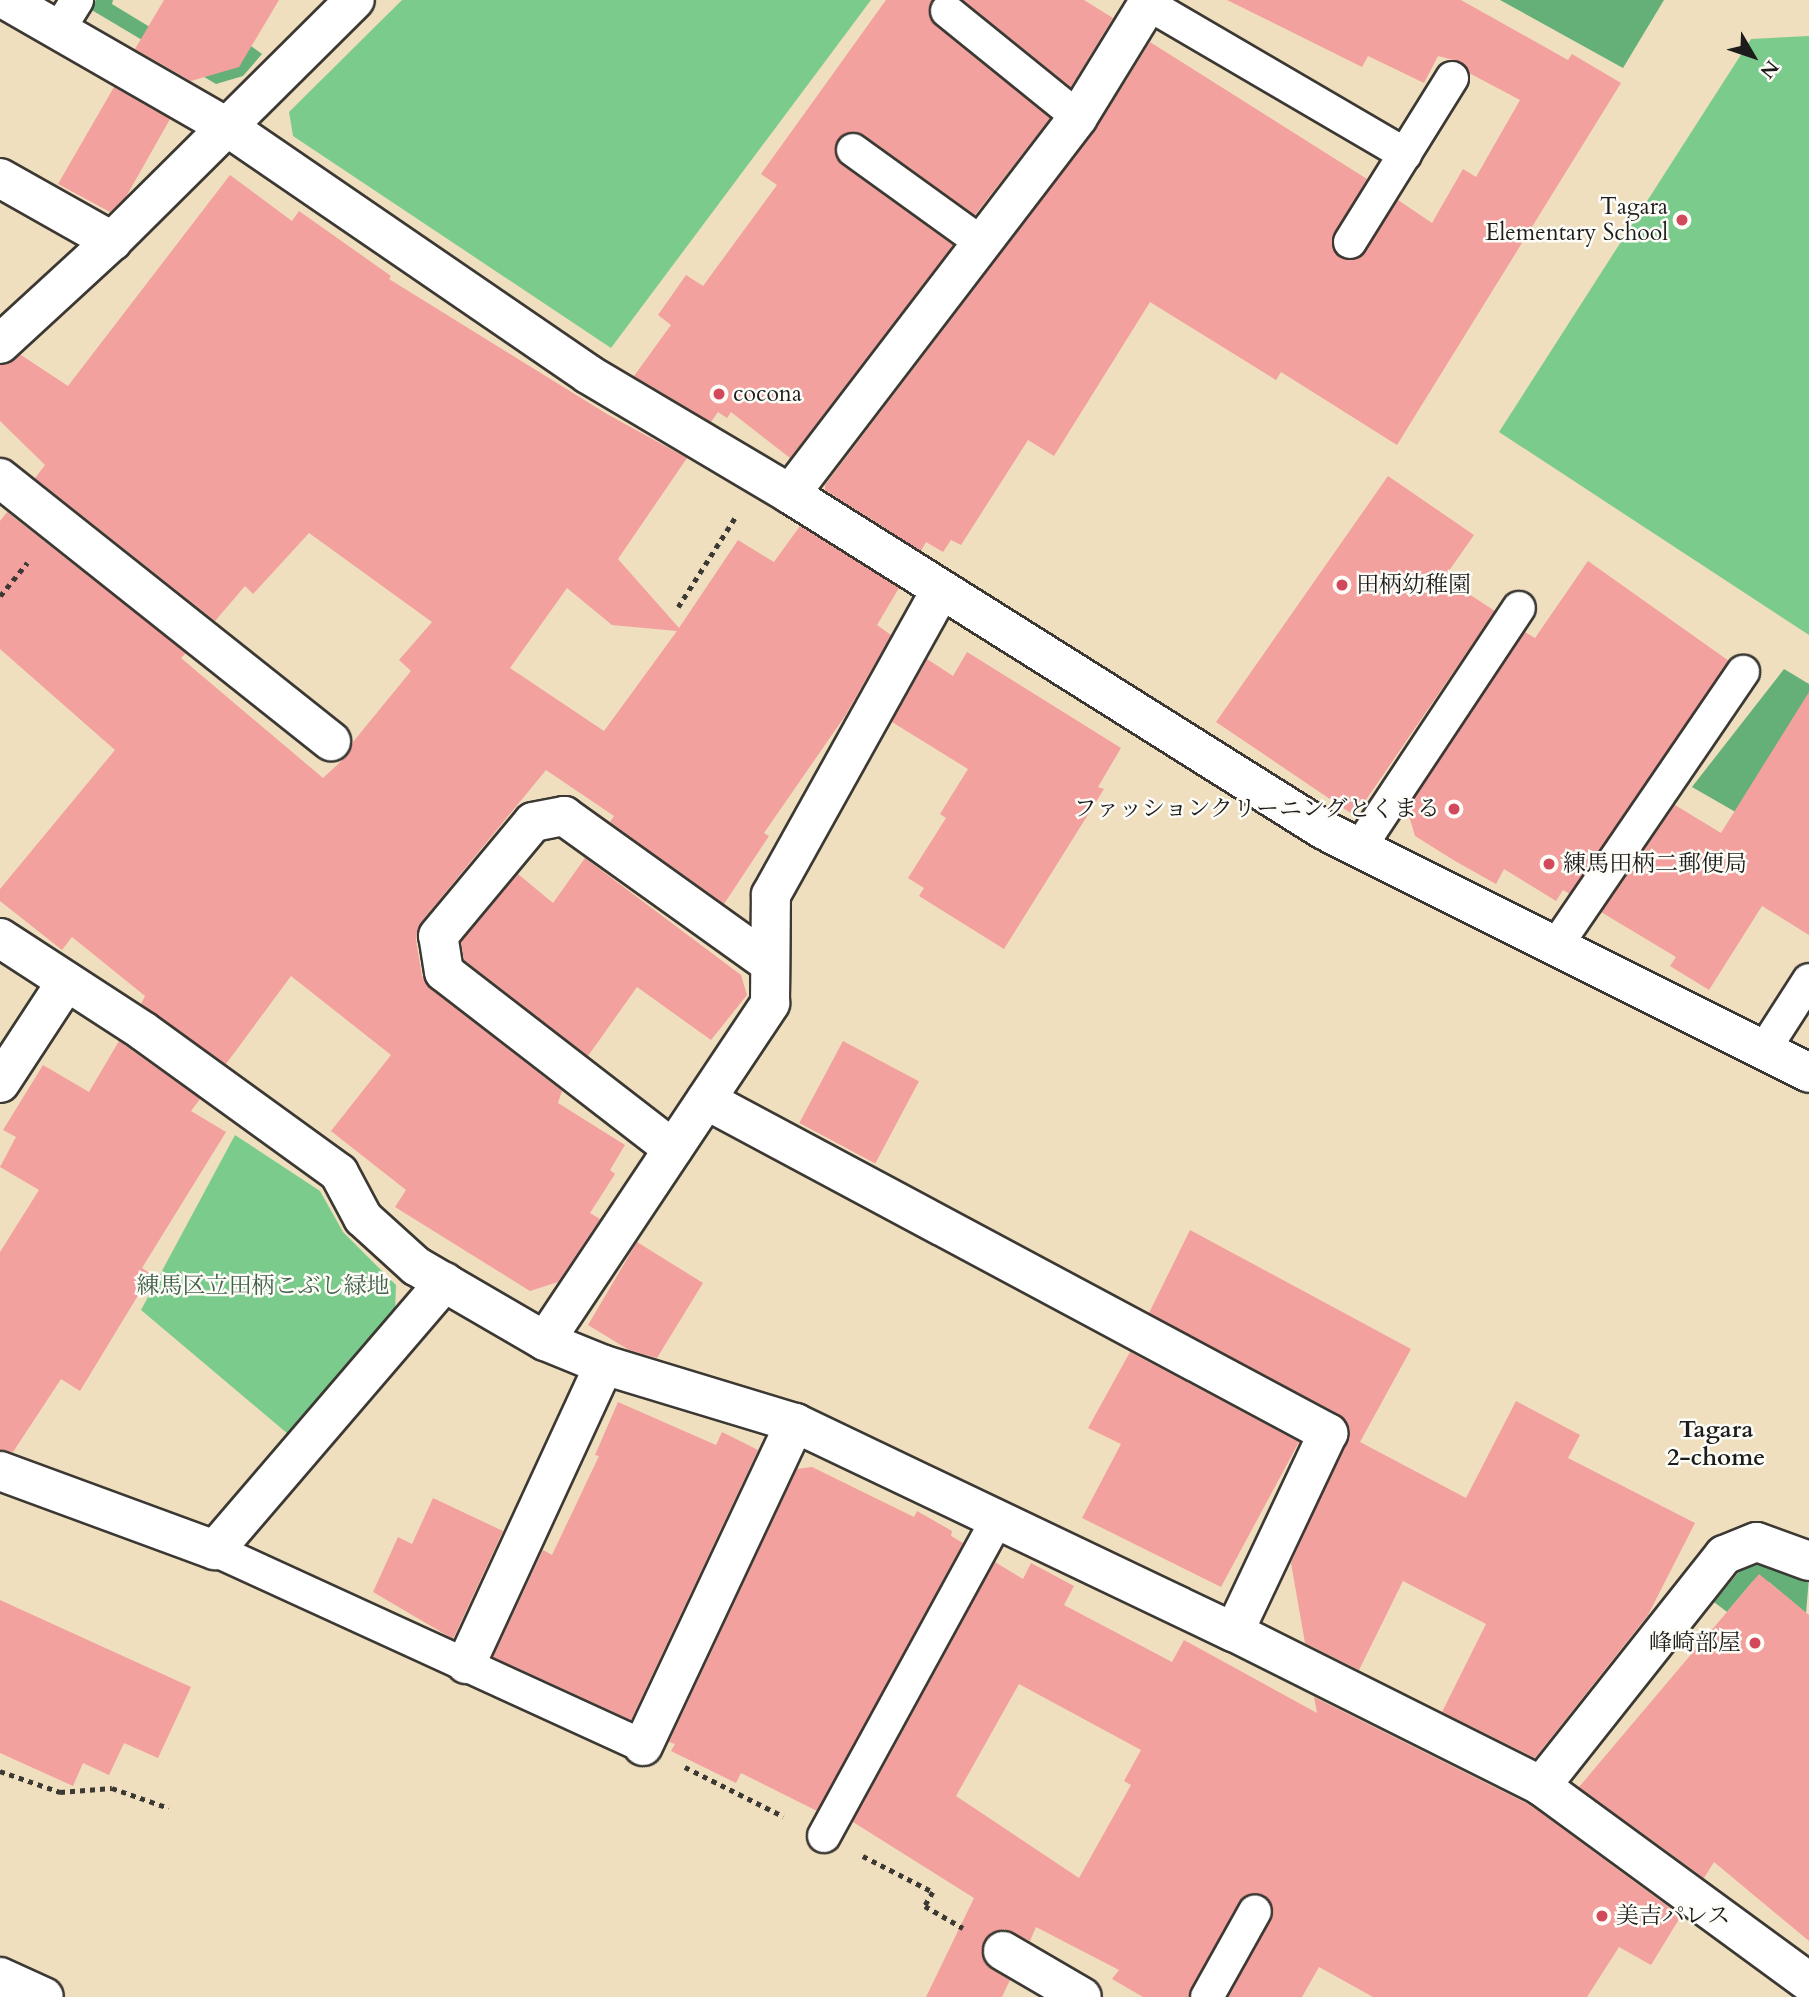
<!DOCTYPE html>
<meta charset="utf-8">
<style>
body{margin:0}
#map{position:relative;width:1809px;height:1997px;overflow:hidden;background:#efdfbe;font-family:Cardo,"Noto Serif JP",serif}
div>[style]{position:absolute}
.green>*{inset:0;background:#7bcc8c}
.forest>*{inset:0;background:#64b078}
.building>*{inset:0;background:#f3a19e;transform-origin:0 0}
.path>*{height:4.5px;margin-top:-2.25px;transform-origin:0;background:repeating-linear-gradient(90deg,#3c3934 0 5px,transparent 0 10px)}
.roads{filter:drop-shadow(2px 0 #3c3934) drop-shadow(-2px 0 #3c3934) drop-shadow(0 2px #3c3934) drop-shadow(0 -2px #3c3934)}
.service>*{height:32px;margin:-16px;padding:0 16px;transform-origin:16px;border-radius:16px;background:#fff}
.minor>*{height:38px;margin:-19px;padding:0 19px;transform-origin:19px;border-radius:19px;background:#fff}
.dots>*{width:19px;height:19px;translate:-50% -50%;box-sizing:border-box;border:4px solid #fdfcf7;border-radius:50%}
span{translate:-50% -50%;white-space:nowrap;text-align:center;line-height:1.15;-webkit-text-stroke:5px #fdfcf7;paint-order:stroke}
.poi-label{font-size:23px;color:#1c1c1c}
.right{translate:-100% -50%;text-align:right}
.left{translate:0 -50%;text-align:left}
.park-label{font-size:23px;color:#426249}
.neighbourhood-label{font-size:24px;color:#1c1c1c;font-weight:700}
.north{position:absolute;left:1718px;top:21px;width:70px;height:70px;-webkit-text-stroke:5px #fdfcf7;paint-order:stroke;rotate:129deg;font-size:19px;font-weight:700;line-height:28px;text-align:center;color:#1c1c1c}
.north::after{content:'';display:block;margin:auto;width:24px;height:32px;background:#1c1c1c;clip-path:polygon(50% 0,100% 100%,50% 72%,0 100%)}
</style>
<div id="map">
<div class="green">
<div style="clip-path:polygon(402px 0,871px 0,611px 348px,293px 136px,289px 112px)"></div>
<div style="clip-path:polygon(1809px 36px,1809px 635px,1499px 432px,1751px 39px)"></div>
<div style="clip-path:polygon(235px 1135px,320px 1191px,343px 1232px,396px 1285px,395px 1313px,288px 1434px,141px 1310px)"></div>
</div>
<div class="forest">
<div style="clip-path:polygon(96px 0,113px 0,112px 4px,222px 71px,251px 46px,262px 54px,243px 76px,216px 84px,90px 9px)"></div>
<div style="clip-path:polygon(1500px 0,1664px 0,1623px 68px)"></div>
<div style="clip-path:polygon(1784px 669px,1809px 684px,1809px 854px,1692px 787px)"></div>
<div style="clip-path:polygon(1764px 1561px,1809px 1578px,1806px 1613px,1769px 1582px,1753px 1581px,1727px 1612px,1714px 1602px,1743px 1567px)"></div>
</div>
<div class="building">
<div style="clip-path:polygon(164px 0,279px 0,239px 67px,191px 81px,135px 49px)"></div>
<div style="clip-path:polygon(886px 0,932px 0,930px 17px,935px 25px,1050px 118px,975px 215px,864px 135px,854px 132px,839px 139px,835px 149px,842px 165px,953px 245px,790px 458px,731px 412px,727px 418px,718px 412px,711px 422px,634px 376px,671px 325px,658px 315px,686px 275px,703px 286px,777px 185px,761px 174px)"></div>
<div style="clip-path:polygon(963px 0,1084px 0,1113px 18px,1071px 87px)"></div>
<div style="clip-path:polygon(1227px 0,1461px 0,1568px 60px,1572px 54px,1621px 83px,1397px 445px,1281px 372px,1276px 380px,1150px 302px,1054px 456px,1028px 440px,961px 545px,951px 540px,943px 552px,926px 542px,921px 551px,825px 490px,825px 485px,1095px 130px,1150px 42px,1367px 179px,1332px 241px,1334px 251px,1349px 260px,1365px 252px,1398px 200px,1432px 223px,1463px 169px,1476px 177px,1520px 100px,1469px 73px,1461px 62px,1438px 56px,1424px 83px,1368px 56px,1362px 67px)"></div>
<div style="clip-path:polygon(114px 87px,170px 119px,126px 197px,110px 212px,58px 184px)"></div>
<div style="clip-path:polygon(evenodd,230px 175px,292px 221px,299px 211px,391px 276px,389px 279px,607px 414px,687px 458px,618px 559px,679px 628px,738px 540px,774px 562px,800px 526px,899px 588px,877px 625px,891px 635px,845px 716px,764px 833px,769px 836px,724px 904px,610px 822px,614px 816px,546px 770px,421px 922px,416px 940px,422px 976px,431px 989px,562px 1091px,558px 1103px,625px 1145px,610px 1170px,615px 1174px,590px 1213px,600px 1219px,558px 1282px,530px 1291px,395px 1207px,406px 1190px,331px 1131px,391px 1055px,291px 976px,226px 1064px,141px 1004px,145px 996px,72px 937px,62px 950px,0 901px,0 889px,115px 750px,0 649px,0 521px,7px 512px,186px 653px,181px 658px,323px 778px,348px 755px,353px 742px,411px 671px,399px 660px,432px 622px,309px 533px,253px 594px,245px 586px,215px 621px,35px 478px,45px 465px,0 421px,0 365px,21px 355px,68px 386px,230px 175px,567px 588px,612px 625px,677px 631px,604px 731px,510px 668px,567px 588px)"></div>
<div style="clip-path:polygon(1388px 476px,1474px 535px,1444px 578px,1495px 611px,1355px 816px,1216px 722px)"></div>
<div style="clip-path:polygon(1588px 561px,1729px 661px,1570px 894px,1563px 890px,1556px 901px,1504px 869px,1496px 884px,1455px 861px,1415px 836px,1407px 809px,1525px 632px,1535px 638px)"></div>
<div style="clip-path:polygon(967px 652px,1121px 748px,1098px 787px,1104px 789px,1004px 949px,919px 896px,924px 888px,908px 878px,946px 818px,940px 814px,968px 769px,892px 722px,927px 659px,953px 676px)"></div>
<div style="clip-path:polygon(1809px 692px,1809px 935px,1762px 906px,1709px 990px,1670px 966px,1676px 957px,1601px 912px,1675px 805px,1721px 833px)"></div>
<div style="clip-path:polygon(585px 858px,741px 975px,747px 995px,711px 1040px,637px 987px,588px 1056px,464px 960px,461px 942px,518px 874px,553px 903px)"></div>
<div style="clip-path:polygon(119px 1041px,200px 1099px,191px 1111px,226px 1132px,142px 1268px,151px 1274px,80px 1391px,61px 1379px,13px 1452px,0 1450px,0 1252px,39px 1190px,0 1167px,16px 1137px,3px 1130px,43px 1065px,89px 1092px)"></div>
<div style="left:843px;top:1041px;width:86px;height:93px;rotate:28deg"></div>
<div style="clip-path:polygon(1190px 1230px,1411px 1349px,1360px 1442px,1466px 1498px,1516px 1401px,1580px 1435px,1568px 1458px,1695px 1523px,1648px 1615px,1535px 1758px,1442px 1712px,1486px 1624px,1403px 1581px,1359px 1670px,1305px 1643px,1291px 1563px,1350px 1431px,1338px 1414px,1149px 1313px)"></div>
<div style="clip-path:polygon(637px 1242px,703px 1283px,657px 1358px,629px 1350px,588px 1325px)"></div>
<div style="clip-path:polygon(1130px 1352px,1299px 1442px,1221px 1587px,1082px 1518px,1121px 1444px,1088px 1428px)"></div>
<div style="clip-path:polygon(618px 1402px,716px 1445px,722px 1432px,758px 1450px,631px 1720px,493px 1657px,543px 1550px,552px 1555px,599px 1456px,595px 1455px)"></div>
<div style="clip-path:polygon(812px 1467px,914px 1517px,917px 1511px,952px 1531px,951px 1536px,963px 1543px,817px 1811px,741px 1773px,736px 1783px,671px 1751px,675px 1744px,669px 1742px,797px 1469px)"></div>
<div style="clip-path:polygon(433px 1498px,503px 1531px,453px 1639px,373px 1592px,398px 1537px,412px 1544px)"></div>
<div style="clip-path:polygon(evenodd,995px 1562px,1023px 1579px,1031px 1563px,1074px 1586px,1064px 1605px,1172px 1662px,1184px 1640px,1317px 1713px,1314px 1697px,1530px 1805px,1681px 1916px,1651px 1965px,1619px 1947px,1587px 1997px,1373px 1997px,1319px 1967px,1302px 1997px,1228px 1997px,1271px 1919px,1270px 1901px,1255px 1893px,1239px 1902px,1189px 1997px,1143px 1997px,1112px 1979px,1119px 1970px,1036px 1927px,1030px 1941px,1004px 1929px,984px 1941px,984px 1962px,1010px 1980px,1002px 1997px,926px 1997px,974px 1898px,853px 1822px,995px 1562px,1019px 1684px,1141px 1750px,1124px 1781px,1131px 1785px,1079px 1878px,956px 1796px,1019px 1684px)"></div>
<div style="clip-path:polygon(1759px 1574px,1809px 1615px,1809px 1941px,1714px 1862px,1704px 1878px,1579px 1787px)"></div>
<div style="clip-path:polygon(0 1600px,191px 1687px,158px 1758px,124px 1743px,109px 1775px,83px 1763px,73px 1786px,0 1753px)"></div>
</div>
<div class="path">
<div style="left:0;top:596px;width:43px;rotate:-50.7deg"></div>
<div style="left:678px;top:607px;width:108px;rotate:-57.5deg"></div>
<div style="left:685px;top:1767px;width:110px;rotate:26.6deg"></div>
<div style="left:0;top:1771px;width:64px;rotate:19.3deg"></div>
<div style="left:60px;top:1792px;width:52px;rotate:-4.4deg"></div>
<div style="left:112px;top:1788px;width:60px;rotate:19.3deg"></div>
<div style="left:863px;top:1856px;width:79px;rotate:27.2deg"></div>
<div style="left:933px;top:1892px;width:16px;rotate:120deg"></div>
<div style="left:925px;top:1906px;width:44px;rotate:30.1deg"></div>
</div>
<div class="roads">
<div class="service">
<div style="left:1148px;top:4px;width:298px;rotate:30.3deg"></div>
<div style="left:947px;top:11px;width:169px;rotate:39deg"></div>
<div style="left:59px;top:29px;width:34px;rotate:-58deg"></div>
<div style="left:853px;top:150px;width:159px;rotate:35.8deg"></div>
<div style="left:1350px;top:242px;width:193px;rotate:-58.1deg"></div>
<div style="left:1360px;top:847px;width:287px;rotate:-56.4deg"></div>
<div style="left:1556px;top:946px;width:332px;rotate:-55.7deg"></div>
<div style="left:1764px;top:1050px;width:83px;rotate:-57.3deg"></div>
<div style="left:215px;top:1550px;width:471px;rotate:24.6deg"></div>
<div style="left:824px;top:1836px;width:362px;rotate:-61.3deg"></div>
<div style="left:1207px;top:1997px;width:98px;rotate:-60.8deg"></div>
</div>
<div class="minor">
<div style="left:6px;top:0;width:257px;rotate:29.9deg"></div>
<div style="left:229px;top:128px;width:435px;rotate:34.4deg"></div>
<div style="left:588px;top:374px;width:235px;rotate:30.7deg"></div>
<div style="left:790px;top:494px;width:631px;rotate:32.18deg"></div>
<div style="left:1324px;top:830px;width:542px;rotate:26.61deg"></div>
<div style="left:0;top:178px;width:129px;rotate:29.4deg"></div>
<div style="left:0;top:344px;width:152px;rotate:-42.6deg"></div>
<div style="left:112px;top:241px;width:342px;rotate:-44.8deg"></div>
<div style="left:0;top:478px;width:423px;rotate:38.5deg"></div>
<div style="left:790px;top:494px;width:474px;rotate:-52.6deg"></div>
<div style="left:1078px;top:117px;width:137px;rotate:-58.4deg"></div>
<div style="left:0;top:938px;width:171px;rotate:33deg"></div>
<div style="left:143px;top:1031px;width:242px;rotate:35.9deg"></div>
<div style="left:339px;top:1173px;width:51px;rotate:61.9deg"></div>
<div style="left:363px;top:1218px;width:72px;rotate:42.2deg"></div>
<div style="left:416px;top:1266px;width:149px;rotate:30.2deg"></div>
<div style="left:545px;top:1341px;width:64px;rotate:22.1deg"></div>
<div style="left:604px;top:1365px;width:200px;rotate:16.9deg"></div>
<div style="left:795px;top:1423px;width:486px;rotate:25.5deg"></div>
<div style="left:1234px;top:1632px;width:343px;rotate:26.6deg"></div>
<div style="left:1541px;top:1786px;width:332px;rotate:36.2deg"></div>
<div style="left:0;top:1083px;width:121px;rotate:-56.8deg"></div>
<div style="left:706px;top:1100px;width:706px;rotate:28.16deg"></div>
<div style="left:1328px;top:1433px;width:220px;rotate:115.3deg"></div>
<div style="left:673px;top:1149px;width:289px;rotate:-142.3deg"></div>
<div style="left:444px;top:972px;width:36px;rotate:-99deg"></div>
<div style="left:438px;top:936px;width:148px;rotate:-50.2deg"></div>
<div style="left:533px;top:822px;width:32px;rotate:-11deg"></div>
<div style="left:564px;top:816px;width:252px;rotate:35.6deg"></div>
<div style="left:545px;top:1341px;width:406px;rotate:-56.3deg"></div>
<div style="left:770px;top:1003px;width:108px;rotate:-89.5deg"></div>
<div style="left:771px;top:895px;width:349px;rotate:-60.9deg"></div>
<div style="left:0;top:1471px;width:229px;rotate:20.2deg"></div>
<div style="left:215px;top:1550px;width:353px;rotate:-49.4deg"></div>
<div style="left:466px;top:1664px;width:329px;rotate:-65.2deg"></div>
<div style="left:643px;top:1746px;width:357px;rotate:-64.8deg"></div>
<div style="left:1541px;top:1786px;width:295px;rotate:-51.6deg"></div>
<div style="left:1724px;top:1555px;width:35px;rotate:-22deg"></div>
<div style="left:1757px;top:1542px;width:55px;rotate:20.1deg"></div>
<div style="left:1003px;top:1951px;width:91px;rotate:30.2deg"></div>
<div style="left:0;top:1977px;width:48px;rotate:24.4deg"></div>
</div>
</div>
<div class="dots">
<div style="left:1682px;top:220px;background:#d1495b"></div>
<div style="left:719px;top:394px;background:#d1495b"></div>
<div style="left:1342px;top:585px;background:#d1495b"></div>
<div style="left:1454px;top:809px;background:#d1495b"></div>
<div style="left:1549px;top:864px;background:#d1495b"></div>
<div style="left:1755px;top:1643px;background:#d1495b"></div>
<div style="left:1602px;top:1916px;background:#d1495b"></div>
</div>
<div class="poi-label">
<span class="right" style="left:1668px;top:220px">Tagara<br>Elementary School</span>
<span class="left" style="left:733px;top:394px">cocona</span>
<span class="left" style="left:1356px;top:585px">田柄幼稚園</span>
<span class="right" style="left:1440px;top:809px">ファッションクリーニングとくまる</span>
<span class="left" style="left:1563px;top:864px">練馬田柄二郵便局</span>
<span class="right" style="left:1741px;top:1643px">峰崎部屋</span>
<span class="left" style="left:1616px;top:1916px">美吉パレス</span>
</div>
<div class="park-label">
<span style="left:263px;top:1286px">練馬区立田柄こぶし緑地</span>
</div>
<div class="neighbourhood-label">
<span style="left:1716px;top:1444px">Tagara<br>2-chome</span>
</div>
<div class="north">N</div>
</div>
